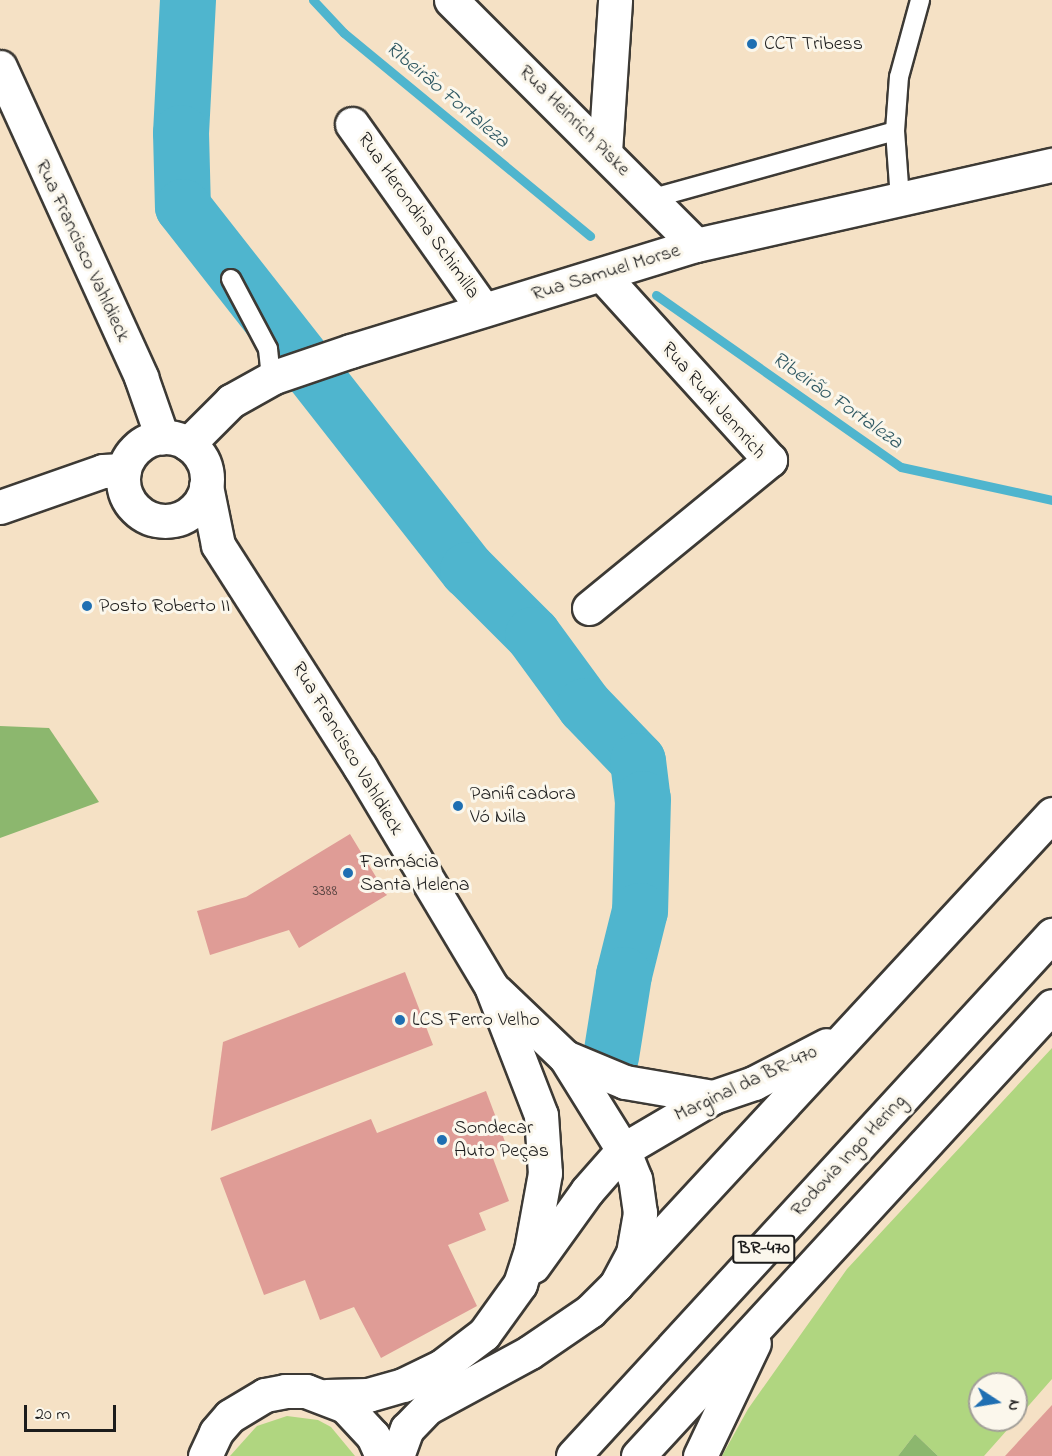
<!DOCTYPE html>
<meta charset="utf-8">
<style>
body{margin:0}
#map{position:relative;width:1052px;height:1456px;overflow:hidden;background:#f5e1c5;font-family:"Indie Flower",sans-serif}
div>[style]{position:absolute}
.green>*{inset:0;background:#b0d680}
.forest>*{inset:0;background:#8cb76e}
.stream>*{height:9px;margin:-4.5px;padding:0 4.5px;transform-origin:4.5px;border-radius:4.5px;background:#4fb5ce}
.river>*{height:56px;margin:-28px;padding:0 28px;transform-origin:28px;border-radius:28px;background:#4fb5ce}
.building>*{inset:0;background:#df9c96}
.roads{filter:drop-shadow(2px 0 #3d3a35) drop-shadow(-2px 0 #3d3a35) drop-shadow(0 2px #3d3a35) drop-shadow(0 -2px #3d3a35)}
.lane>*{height:18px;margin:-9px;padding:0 9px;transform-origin:9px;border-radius:9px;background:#fff}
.street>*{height:33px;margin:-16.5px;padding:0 16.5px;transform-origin:16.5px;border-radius:16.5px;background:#fff}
.secondary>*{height:33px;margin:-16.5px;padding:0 16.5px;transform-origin:16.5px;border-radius:16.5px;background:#fff}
.secondary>.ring{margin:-16.5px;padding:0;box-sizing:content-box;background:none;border:33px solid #fff;border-radius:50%}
.highway>*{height:33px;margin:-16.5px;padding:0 16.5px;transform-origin:16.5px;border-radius:16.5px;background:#fff}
.dots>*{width:16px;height:16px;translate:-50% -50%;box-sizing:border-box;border:3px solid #fbf7ec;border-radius:50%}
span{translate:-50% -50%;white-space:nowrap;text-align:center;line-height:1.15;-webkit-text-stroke:6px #fbf7ec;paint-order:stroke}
.number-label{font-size:16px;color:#4d3c3a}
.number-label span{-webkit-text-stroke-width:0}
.shield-label span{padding:2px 4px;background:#fbf7ec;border:2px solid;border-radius:4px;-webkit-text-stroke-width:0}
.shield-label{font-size:18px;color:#1c1c1c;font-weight:700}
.poi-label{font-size:20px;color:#1c1c1c}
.left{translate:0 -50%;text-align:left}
.street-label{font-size:20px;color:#1c1c1c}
.water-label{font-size:21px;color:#305963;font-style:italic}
.north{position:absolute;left:968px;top:1372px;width:60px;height:60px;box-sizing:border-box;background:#fbf7ec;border:2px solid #a29f99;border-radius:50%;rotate:102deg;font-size:16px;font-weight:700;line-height:24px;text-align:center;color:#1c1c1c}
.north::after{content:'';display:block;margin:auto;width:21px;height:27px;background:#1f6fb2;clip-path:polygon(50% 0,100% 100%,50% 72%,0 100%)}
.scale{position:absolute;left:24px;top:1405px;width:92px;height:27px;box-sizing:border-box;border:3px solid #1c1c1c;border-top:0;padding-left:8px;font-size:18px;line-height:21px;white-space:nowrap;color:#1c1c1c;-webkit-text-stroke:4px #fbf7ec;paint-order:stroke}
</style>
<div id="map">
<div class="green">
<div style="clip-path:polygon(1052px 1048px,1052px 1379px,1016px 1420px,1016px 1384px,980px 1384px,980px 1420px,1016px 1420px,984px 1456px,938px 1456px,915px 1434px,898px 1456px,722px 1456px,748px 1409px,847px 1269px)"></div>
<div style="clip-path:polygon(287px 1416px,318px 1420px,331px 1427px,355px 1456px,230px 1456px,257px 1426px)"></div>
</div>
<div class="forest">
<div style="clip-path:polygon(0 726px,49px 728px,99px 802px,0 838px)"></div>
<div style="clip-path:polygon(915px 1434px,938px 1456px,898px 1456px)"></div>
</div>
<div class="stream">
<div style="left:313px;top:0;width:45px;rotate:46.8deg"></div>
<div style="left:344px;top:33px;width:319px;rotate:39.5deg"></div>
<div style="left:656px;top:295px;width:299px;rotate:35.1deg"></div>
<div style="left:901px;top:467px;width:155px;rotate:12.3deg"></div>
</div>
<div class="river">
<div style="left:188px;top:0;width:133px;rotate:93deg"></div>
<div style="left:181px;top:133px;width:74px;rotate:88.5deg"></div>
<div style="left:183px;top:207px;width:462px;rotate:51.9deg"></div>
<div style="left:468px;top:570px;width:92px;rotate:45deg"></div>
<div style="left:533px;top:635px;width:88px;rotate:53.8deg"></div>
<div style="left:585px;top:706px;width:76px;rotate:46.1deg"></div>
<div style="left:638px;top:761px;width:38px;rotate:83deg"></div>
<div style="left:643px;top:799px;width:112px;rotate:91.5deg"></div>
<div style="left:640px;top:911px;width:66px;rotate:104deg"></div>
<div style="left:624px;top:975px;width:83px;rotate:99deg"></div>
</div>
<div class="building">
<div style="clip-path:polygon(350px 834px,387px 895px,299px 948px,289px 930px,210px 955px,197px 911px,246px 897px)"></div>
<div style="clip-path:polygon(405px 972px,433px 1045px,211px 1131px,223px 1042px)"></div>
<div style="clip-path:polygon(486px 1091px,507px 1147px,491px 1153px,509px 1201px,479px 1213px,486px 1230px,448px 1245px,477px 1306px,381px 1358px,354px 1307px,320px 1320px,305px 1280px,264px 1295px,220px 1178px,371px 1119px,377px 1133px)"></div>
<div style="clip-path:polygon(1052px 1405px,1052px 1456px,1005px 1456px)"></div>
</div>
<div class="roads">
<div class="lane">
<div style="left:650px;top:199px;width:254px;rotate:-15.5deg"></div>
<div style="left:900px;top:199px;width:68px;rotate:-94.2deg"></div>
<div style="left:895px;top:131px;width:54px;rotate:-85.8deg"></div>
<div style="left:899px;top:77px;width:80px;rotate:-74.7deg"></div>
<div style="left:231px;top:279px;width:79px;rotate:62.1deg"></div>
<div style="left:268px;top:349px;width:30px;rotate:84deg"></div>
</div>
<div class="street">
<div style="left:451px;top:0;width:346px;rotate:45deg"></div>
<div style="left:352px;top:124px;width:227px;rotate:54.7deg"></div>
<div style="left:605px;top:152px;width:152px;rotate:-86.2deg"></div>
<div style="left:589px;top:608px;width:234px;rotate:-39.3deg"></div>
<div style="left:770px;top:460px;width:250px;rotate:-132.2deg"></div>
</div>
<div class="secondary">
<div style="left:0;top:67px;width:341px;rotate:65.5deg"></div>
<div style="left:141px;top:377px;width:64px;rotate:70.7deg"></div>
<div class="ring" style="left:123px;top:437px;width:51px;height:51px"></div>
<div style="left:188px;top:444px;width:61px;rotate:-45deg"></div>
<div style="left:231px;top:401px;width:49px;rotate:-29.2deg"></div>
<div style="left:274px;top:377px;width:81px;rotate:-18.7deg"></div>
<div style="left:351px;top:351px;width:361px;rotate:-17.1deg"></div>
<div style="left:696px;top:245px;width:365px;rotate:-12.7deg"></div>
<div style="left:206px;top:486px;width:60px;rotate:78.5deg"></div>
<div style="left:218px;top:545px;width:264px;rotate:57.4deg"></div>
<div style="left:360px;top:767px;width:255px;rotate:59.1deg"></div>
<div style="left:491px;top:986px;width:138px;rotate:68.8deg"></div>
<div style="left:541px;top:1115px;width:58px;rotate:86.1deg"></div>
<div style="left:545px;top:1173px;width:78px;rotate:100.3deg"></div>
<div style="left:531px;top:1250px;width:36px;rotate:108deg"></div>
<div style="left:520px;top:1284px;width:62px;rotate:125.8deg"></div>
<div style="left:484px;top:1334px;width:53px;rotate:142.7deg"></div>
<div style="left:442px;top:1366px;width:43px;rotate:154deg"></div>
<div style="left:403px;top:1385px;width:36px;rotate:164deg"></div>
<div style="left:368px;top:1395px;width:42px;rotate:178.6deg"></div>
<div style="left:0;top:507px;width:109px;rotate:-19.3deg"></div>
<div style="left:103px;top:471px;width:21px;rotate:-3deg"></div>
<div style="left:565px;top:1057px;width:65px;rotate:22.6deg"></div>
<div style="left:625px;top:1082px;width:89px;rotate:9.7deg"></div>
<div style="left:533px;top:1266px;width:92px;rotate:-54.2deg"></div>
<div style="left:587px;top:1191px;width:55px;rotate:-48.7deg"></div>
<div style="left:623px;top:1150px;width:104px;rotate:-30.5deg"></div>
<div style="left:713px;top:1097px;width:43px;rotate:-18.9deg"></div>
<div style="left:754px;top:1083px;width:82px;rotate:-27.5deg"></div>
<div style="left:616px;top:1285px;width:642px;rotate:-47.21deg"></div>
<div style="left:205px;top:1456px;width:26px;rotate:-65deg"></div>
<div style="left:216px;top:1432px;width:21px;rotate:-49deg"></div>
<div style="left:230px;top:1416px;width:41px;rotate:-31deg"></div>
<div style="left:265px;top:1395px;width:20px;rotate:-11deg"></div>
<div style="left:285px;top:1391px;width:21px"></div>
<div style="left:306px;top:1391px;width:42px;rotate:21deg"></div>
<div style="left:345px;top:1406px;width:41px;rotate:47deg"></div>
<div style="left:373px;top:1436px;width:22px;rotate:66deg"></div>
<div style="left:397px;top:1456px;width:29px;rotate:-70deg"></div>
<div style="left:407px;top:1429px;width:29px;rotate:-46deg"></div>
<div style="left:427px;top:1408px;width:117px;rotate:-28.5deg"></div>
<div style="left:530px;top:1352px;width:73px;rotate:-34.3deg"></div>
<div style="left:590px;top:1311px;width:37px;rotate:-45deg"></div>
<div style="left:616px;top:1285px;width:36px;rotate:-62deg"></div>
<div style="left:633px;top:1253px;width:41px;rotate:-80.1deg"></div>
<div style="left:640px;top:1213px;width:34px;rotate:-98deg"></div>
<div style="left:635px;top:1179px;width:31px;rotate:-112deg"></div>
<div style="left:623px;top:1150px;width:110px;rotate:-121.9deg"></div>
<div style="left:565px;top:1057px;width:95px;rotate:-136.3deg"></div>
</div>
<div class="highway">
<div style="left:573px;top:1456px;width:708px;rotate:-47.41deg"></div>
<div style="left:638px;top:1456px;width:611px;rotate:-47.39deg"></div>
<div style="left:700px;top:1456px;width:125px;rotate:-64.5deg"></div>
</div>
</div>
<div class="dots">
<div style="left:752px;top:44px;background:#1f6fb2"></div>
<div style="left:87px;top:606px;background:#1f6fb2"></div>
<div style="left:458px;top:806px;background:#1f6fb2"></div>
<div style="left:348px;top:873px;background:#1f6fb2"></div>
<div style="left:400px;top:1020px;background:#1f6fb2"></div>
<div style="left:442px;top:1140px;background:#1f6fb2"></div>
</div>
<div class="number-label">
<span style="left:325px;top:891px">3388</span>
</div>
<div class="shield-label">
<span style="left:764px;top:1249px">BR-470</span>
</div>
<div class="poi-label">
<span class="left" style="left:764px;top:44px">CCT Tribess</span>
<span class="left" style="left:99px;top:606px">Posto Roberto II</span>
<span class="left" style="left:470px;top:806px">Panificadora<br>Vó Nila</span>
<span class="left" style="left:360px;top:874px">Farmácia<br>Santa Helena</span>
<span class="left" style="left:412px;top:1020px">LCS Ferro Velho</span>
<span class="left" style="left:454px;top:1140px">Sondecar<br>Auto Peças</span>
</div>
<div class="street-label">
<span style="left:574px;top:121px;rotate:45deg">Rua Heinrich Piske</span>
<span style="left:418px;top:216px;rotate:55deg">Rua Herondina Schimilla</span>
<span style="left:82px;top:251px;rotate:65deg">Rua Francisco Vahldieck</span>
<span style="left:606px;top:273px;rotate:-17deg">Rua Samuel Morse</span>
<span style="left:713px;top:401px;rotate:49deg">Rua Rudi Jennrich</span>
<span style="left:347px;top:749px;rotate:59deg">Rua Francisco Vahldieck</span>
<span style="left:746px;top:1084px;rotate:-25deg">Marginal da BR-470</span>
<span style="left:849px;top:1156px;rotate:-47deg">Rodovia Ingo Hering</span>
</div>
<div class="water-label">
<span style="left:447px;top:95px;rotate:40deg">Ribeirão Fortaleza</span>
<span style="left:837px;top:401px;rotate:35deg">Ribeirão Fortaleza</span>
</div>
<div class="north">N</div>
<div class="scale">20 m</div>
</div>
